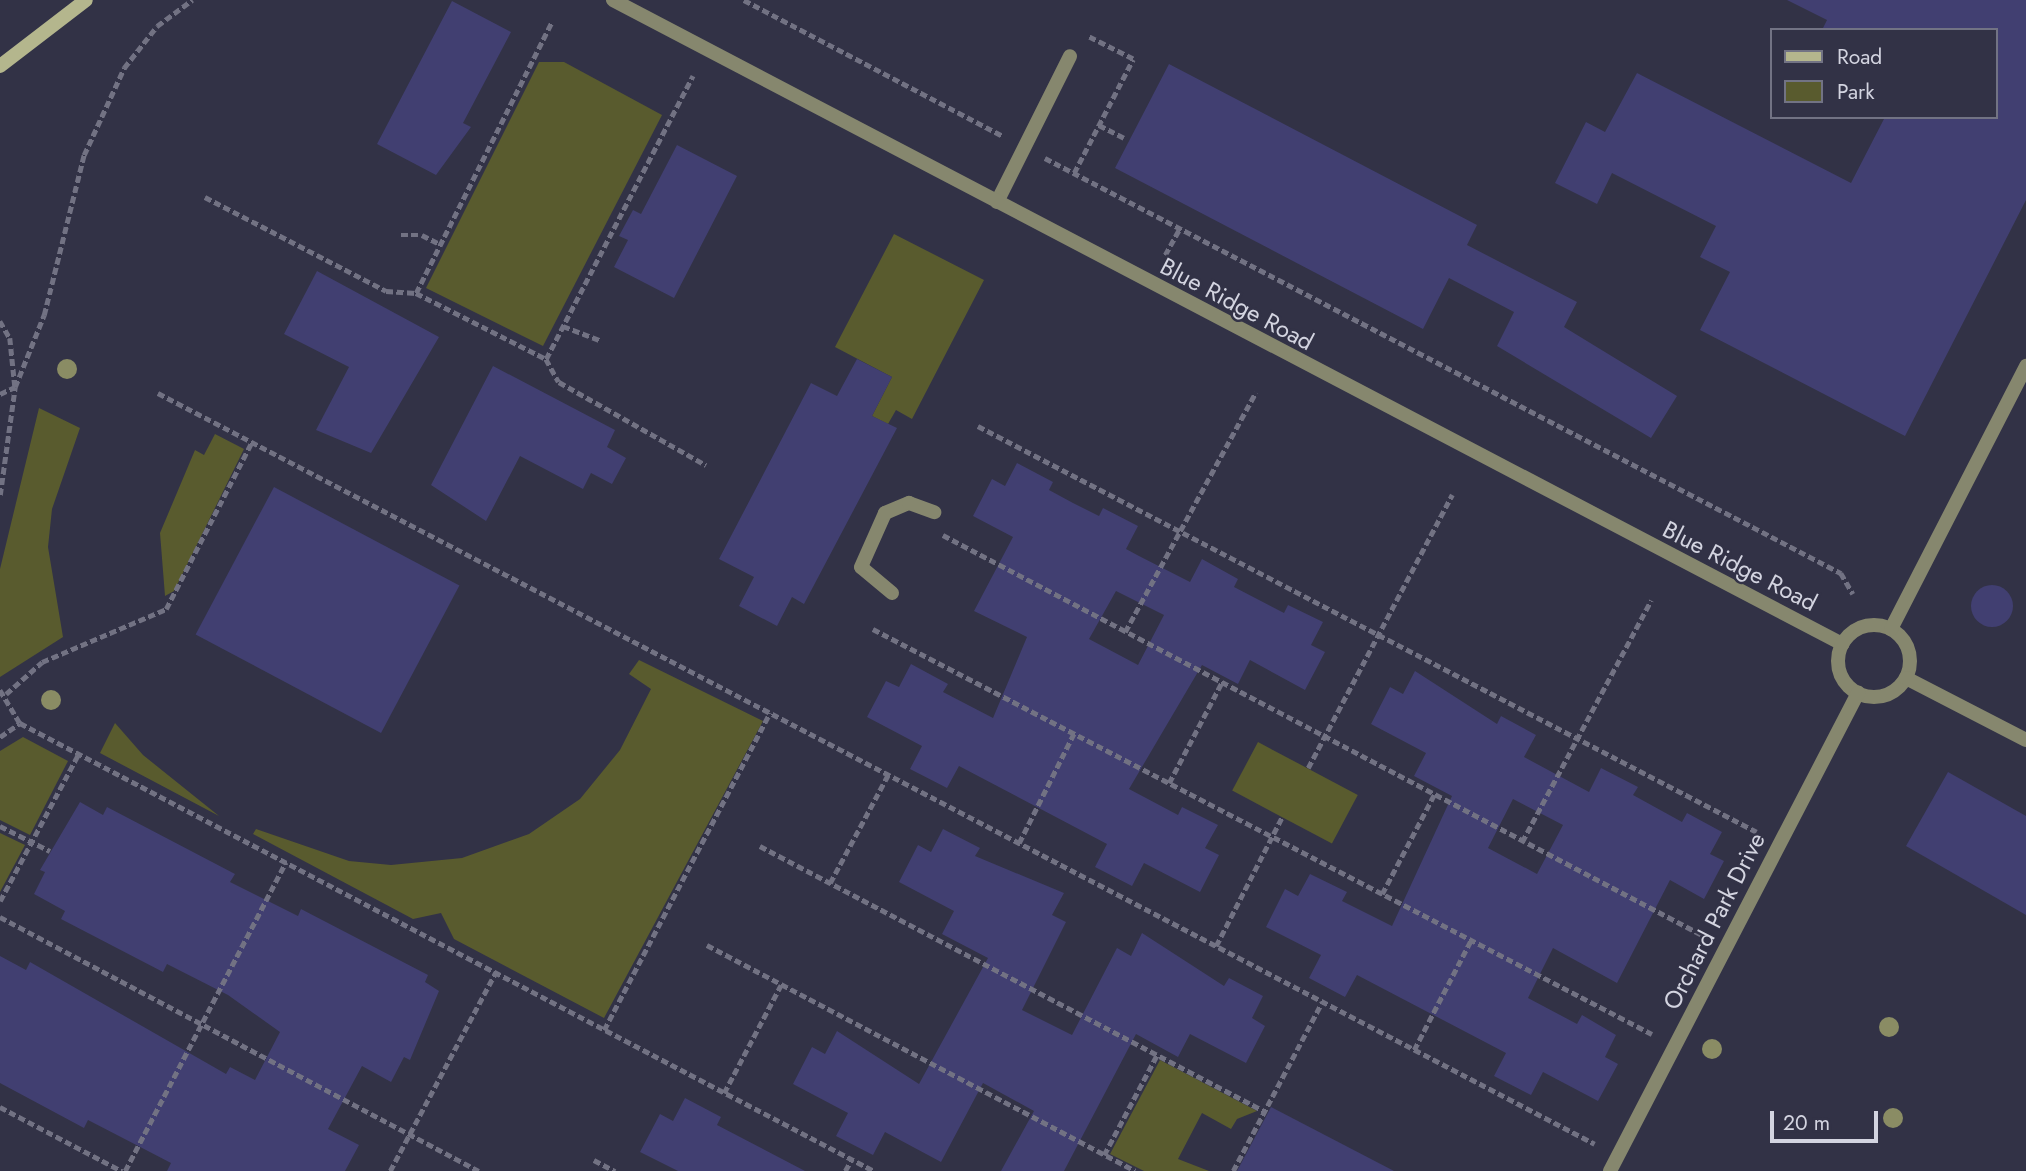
<!DOCTYPE html>
<style>
body{margin:0}
#map{position:relative;width:2026px;height:1171px;overflow:hidden;background:#323246;font-family:Jost,sans-serif}
div>[style]{position:absolute}
.green>*{inset:0;background:#595b2e;transform-origin:0 0}
.building>*{inset:0;background:#413f71;transform-origin:0 0}
.round{border-radius:50%}
.path>*{height:4.5px;margin-top:-2.25px;transform-origin:0;background:repeating-linear-gradient(90deg,#727283 0 7px,transparent 0 10.5px)}
.lane>*{height:14px;margin:-7px;padding:0 7px;transform-origin:7px;border-radius:7px;background:#86876e}
.street>*{height:14px;margin:-7px;padding:0 7px;transform-origin:7px;border-radius:7px;background:#86876e}
.street>.ring{margin:-7px;padding:0;box-sizing:content-box;background:none;border:14px solid #86876e;border-radius:50%}
.secondary>*{height:14px;margin:-7px;padding:0 7px;transform-origin:7px;border-radius:7px;background:#b4b68d}
.trees>*{width:20px;height:20px;margin:-10px;border-radius:50%;background:#8a8c64}
span{translate:-50% -50%;white-space:nowrap;text-align:center;line-height:1.15;-webkit-text-stroke:5px #323246;paint-order:stroke}
.street-label{font-size:24px;color:#d3d4e0}
.legend{position:absolute;left:1770px;top:28px;width:228px;height:91px;box-sizing:border-box;background:#323246;border:2px solid #727384;margin:0;padding:9px 12px;list-style:none;font-size:21px;color:#d3d4e0}
.legend li{display:flex;align-items:center;gap:14px;height:35px}
.legend b{width:35px;border:2px solid #727384}
.scale{position:absolute;left:1770px;top:1111px;width:108px;height:32px;box-sizing:border-box;border:4px solid #d3d4e0;border-top:0;padding-left:9px;font-size:21px;line-height:24px;white-space:nowrap;color:#d3d4e0;-webkit-text-stroke:5px #323246;paint-order:stroke}
</style>
<div id="map">
<div class="green">
<div style="clip-path:polygon(539px 62px,564px 62px,662px 115px,543px 346px,426px 288px)"></div>
<div style="clip-path:polygon(894px 234px,984px 280px,912px 419px,896px 410px,888px 424px,872px 416px,892px 377px,835px 347px)"></div>
<div style="clip-path:polygon(39px 408px,80px 428px,52px 509px,48px 547px,63px 637px,0 677px,0 569px)"></div>
<div style="clip-path:polygon(215px 434px,244px 449px,174px 591px,165px 596px,160px 533px,195px 450px,204px 455px)"></div>
<div style="clip-path:polygon(639px 660px,763px 721px,604px 1018px,454px 939px,441px 913px,413px 919px,253px 834px,256px 829px,349px 861px,391px 865px,462px 858px,529px 834px,580px 799px,620px 750px,651px 689px,629px 674px)"></div>
<div style="clip-path:polygon(115px 723px,143px 755px,219px 816px,100px 753px)"></div>
<div style="clip-path:polygon(23px 737px,68px 761px,30px 835px,0 820px,0 751px)"></div>
<div style="left:1258px;top:742px;width:113px;height:55px;rotate:28deg"></div>
<div style="clip-path:polygon(0 833px,25px 845px,0 892px)"></div>
<div style="clip-path:polygon(1160px 1060px,1257px 1111px,1237px 1119px,1231px 1129px,1202px 1113px,1178px 1159px,1209px 1171px,1144px 1171px,1110px 1154px)"></div>
</div>
<div class="building">
<div style="clip-path:polygon(1787px 0,2026px 0,2026px 200px,1905px 436px,1700px 330px,1730px 272px,1700px 257px,1716px 226px,1612px 173px,1597px 204px,1555px 183px,1586px 122px,1605px 132px,1637px 73px,1851px 183px,1885px 117px,1996px 117px,1996px 30px,1822px 30px,1827px 20px)"></div>
<div style="clip-path:polygon(452px 1px,511px 32px,463px 123px,471px 127px,436px 175px,377px 144px)"></div>
<div style="clip-path:polygon(1169px 64px,1477px 225px,1467px 245px,1577px 302px,1564px 327px,1677px 396px,1651px 438px,1497px 346px,1514px 312px,1449px 278px,1423px 329px,1115px 168px)"></div>
<div style="clip-path:polygon(677px 145px,737px 176px,674px 298px,614px 267px,628px 240px,619px 236px,633px 210px,641px 214px)"></div>
<div style="clip-path:polygon(317px 271px,439px 337px,371px 453px,316px 430px,349px 367px,284px 334px)"></div>
<div style="clip-path:polygon(857px 359px,892px 377px,872px 416px,897px 428px,804px 604px,792px 597px,777px 626px,739px 606px,754px 577px,719px 559px,811px 383px,837px 396px)"></div>
<div style="clip-path:polygon(493px 366px,615px 430px,607px 447px,626px 458px,612px 484px,591px 473px,583px 489px,520px 456px,486px 521px,431px 485px)"></div>
<div style="clip-path:polygon(evenodd,1017px 463px,1053px 482px,1049px 490px,1073px 503px,1099px 516px,1103px 508px,1138px 526px,1126px 549px,1139px 556px,1190px 582px,1202px 559px,1238px 579px,1234px 587px,1284px 613px,1288px 605px,1323px 622px,1311px 645px,1325px 652px,1305px 690px,1250px 660px,1238px 684px,1202px 665px,1129px 789px,1178px 815px,1182px 807px,1218px 825px,1205px 848px,1219px 855px,1200px 892px,1144px 863px,1132px 886px,1095px 867px,1107px 844px,959px 766px,947px 788px,910px 769px,922px 746px,867px 717px,886px 681px,899px 687px,911px 664px,948px 684px,943px 692px,993px 718px,1027px 637px,974px 611px,1013px 537px,973px 516px,992px 479px,1005px 486px,1017px 463px,1116px 591px,1164px 615px,1138px 665px,1089px 639px,1116px 591px)"></div>
<div style="left:274px;top:487px;width:210px;height:167px;rotate:28deg"></div>
<div class="round" style="left:1971px;top:585px;width:42px;height:42px"></div>
<div style="clip-path:polygon(evenodd,1415px 671px,1497px 724px,1501px 716px,1536px 735px,1524px 757px,1589px 792px,1601px 768px,1638px 787px,1633px 795px,1682px 822px,1687px 813px,1722px 832px,1710px 854px,1724px 861px,1704px 899px,1670px 880px,1617px 983px,1553px 948px,1528px 998px,1577px 1024px,1582px 1015px,1616px 1035px,1605px 1057px,1618px 1064px,1598px 1101px,1543px 1072px,1531px 1095px,1494px 1076px,1506px 1053px,1357px 975px,1345px 997px,1309px 978px,1321px 955px,1266px 927px,1285px 889px,1298px 896px,1310px 874px,1347px 892px,1342px 901px,1392px 926px,1452px 796px,1414px 776px,1426px 753px,1371px 724px,1390px 687px,1403px 694px,1415px 671px,1513px 799px,1563px 825px,1537px 874px,1488px 848px,1513px 799px)"></div>
<div style="clip-path:polygon(1948px 772px,2026px 816px,2026px 915px,1906px 846px)"></div>
<div style="clip-path:polygon(80px 802px,103px 815px,107px 807px,235px 874px,230px 882px,298px 916px,301px 909px,428px 975px,425px 982px,439px 991px,410px 1060px,404px 1057px,391px 1082px,362px 1066px,328px 1129px,359px 1145px,345px 1171px,167px 1171px,171px 1163px,146px 1150px,88px 1120px,84px 1128px,0 1083px,0 956px,26px 970px,30px 962px,226px 1074px,230px 1067px,255px 1080px,280px 1032px,228px 995px,167px 964px,163px 972px,61px 919px,65px 911px,34px 894px,45px 872px,40px 870px)"></div>
<div style="clip-path:polygon(943px 829px,980px 848px,975px 856px,1064px 893px,1052px 915px,1066px 922px,1022px 1010px,1072px 1035px,1117px 948px,1131px 956px,1142px 933px,1224px 986px,1229px 978px,1263px 996px,1252px 1018px,1265px 1026px,1246px 1063px,1190px 1034px,1178px 1057px,1136px 1034px,1064px 1171px,1001px 1171px,1034px 1111px,983px 1083px,941px 1162px,885px 1132px,873px 1155px,836px 1136px,848px 1113px,793px 1084px,812px 1047px,825px 1054px,837px 1031px,919px 1084px,988px 958px,942px 934px,954px 911px,899px 882px,918px 845px,931px 852px)"></div>
<div style="clip-path:polygon(685px 1098px,721px 1117px,717px 1125px,805px 1171px,678px 1171px,640px 1152px,660px 1114px,673px 1121px)"></div>
<div style="clip-path:polygon(1271px 1107px,1394px 1171px,1237px 1171px)"></div>
</div>
<div class="path">
<div style="left:744px;top:0;width:293px;rotate:27.7deg"></div>
<div style="left:1099px;top:125px;width:28px;rotate:27deg"></div>
<div style="left:1045px;top:158px;width:898px;rotate:27.54deg"></div>
<div style="left:1841px;top:573px;width:24px;rotate:60deg"></div>
<div style="left:1074px;top:173px;width:128px;rotate:-62.6deg"></div>
<div style="left:1133px;top:59px;width:49px;rotate:-153.4deg"></div>
<div style="left:205px;top:197px;width:204px;rotate:27.4deg"></div>
<div style="left:386px;top:291px;width:30px;rotate:4deg"></div>
<div style="left:416px;top:293px;width:146px;rotate:26.9deg"></div>
<div style="left:546px;top:359px;width:26px;rotate:61deg"></div>
<div style="left:559px;top:382px;width:169px;rotate:29.5deg"></div>
<div style="left:401px;top:235px;width:21px"></div>
<div style="left:422px;top:235px;width:20px;rotate:27deg"></div>
<div style="left:1165px;top:255px;width:31px;rotate:-61deg"></div>
<div style="left:416px;top:293px;width:304px;rotate:-63.4deg"></div>
<div style="left:0;top:321px;width:20px;rotate:60deg"></div>
<div style="left:10px;top:338px;width:48px;rotate:84.1deg"></div>
<div style="left:563px;top:326px;width:40px;rotate:21deg"></div>
<div style="left:546px;top:359px;width:319px;rotate:-62.6deg"></div>
<div style="left:158px;top:393px;width:1621px;rotate:27.59deg"></div>
<div style="left:0;top:394px;width:17px;rotate:-25deg"></div>
<div style="left:978px;top:426px;width:878px;rotate:27.53deg"></div>
<div style="left:0;top:495px;width:109px;rotate:-82.1deg"></div>
<div style="left:15px;top:387px;width:78px;rotate:-68.1deg"></div>
<div style="left:44px;top:315px;width:165px;rotate:-76deg"></div>
<div style="left:84px;top:155px;width:96px;rotate:-65.3deg"></div>
<div style="left:124px;top:68px;width:53px;rotate:-51.8deg"></div>
<div style="left:157px;top:26px;width:44px;rotate:-36.6deg"></div>
<div style="left:943px;top:535px;width:862px;rotate:27.78deg"></div>
<div style="left:873px;top:629px;width:878px;rotate:27.47deg"></div>
<div style="left:1125px;top:632px;width:273px;rotate:-61.4deg"></div>
<div style="left:0;top:690px;width:39px;rotate:59deg"></div>
<div style="left:20px;top:723px;width:964px;rotate:27.68deg"></div>
<div style="left:6px;top:694px;width:48px;rotate:-41.6deg"></div>
<div style="left:42px;top:662px;width:135px;rotate:-23.1deg"></div>
<div style="left:166px;top:609px;width:188px;rotate:-62.8deg"></div>
<div style="left:0;top:737px;width:24px;rotate:-35deg"></div>
<div style="left:1308px;top:768px;width:309px;rotate:-62.2deg"></div>
<div style="left:1169px;top:783px;width:114px;rotate:-62.3deg"></div>
<div style="left:0;top:826px;width:56px;rotate:26.6deg"></div>
<div style="left:1522px;top:842px;width:274px;rotate:-61.9deg"></div>
<div style="left:1019px;top:843px;width:123px;rotate:-63.4deg"></div>
<div style="left:760px;top:846px;width:569px;rotate:27.74deg"></div>
<div style="left:830px;top:883px;width:123px;rotate:-61.8deg"></div>
<div style="left:1382px;top:894px;width:112px;rotate:-62.3deg"></div>
<div style="left:0;top:901px;width:168px;rotate:-61.9deg"></div>
<div style="left:0;top:917px;width:542px;rotate:27.94deg"></div>
<div style="left:707px;top:945px;width:484px;rotate:27.8deg"></div>
<div style="left:1216px;top:946px;width:145px;rotate:-62.9deg"></div>
<div style="left:604px;top:1030px;width:358px;rotate:-62.4deg"></div>
<div style="left:1414px;top:1050px;width:124px;rotate:-62.6deg"></div>
<div style="left:724px;top:1093px;width:122px;rotate:-62.2deg"></div>
<div style="left:0;top:1107px;width:138px;rotate:27.7deg"></div>
<div style="left:1104px;top:1155px;width:113px;rotate:-62.1deg"></div>
<div style="left:594px;top:1160px;width:24px;rotate:28deg"></div>
<div style="left:125px;top:1171px;width:348px;rotate:-62.5deg"></div>
<div style="left:390px;top:1171px;width:225px;rotate:-62deg"></div>
<div style="left:845px;top:1171px;width:14px;rotate:-60deg"></div>
<div style="left:1233px;top:1171px;width:191px;rotate:-62.2deg"></div>
</div>
<div class="lane">
<div style="left:997px;top:202px;width:163px;rotate:-63.4deg"></div>
<div style="left:892px;top:593px;width:40px;rotate:-140deg"></div>
<div style="left:861px;top:567px;width:59px;rotate:-66deg"></div>
<div style="left:885px;top:513px;width:26px;rotate:-23deg"></div>
<div style="left:909px;top:503px;width:27px;rotate:20deg"></div>
</div>
<div class="street">
<div style="left:613px;top:0;width:1388px;rotate:27.65deg"></div>
<div class="ring" style="left:1838px;top:625px;width:58px;height:58px"></div>
<div style="left:1891px;top:629px;width:296px;rotate:-62.8deg"></div>
<div style="left:1906px;top:678px;width:135px;rotate:27.3deg"></div>
<div style="left:1610px;top:1171px;width:539px;rotate:-62.58deg"></div>
</div>
<div class="secondary">
<div style="left:0;top:66px;width:108px;rotate:-37.5deg"></div>
</div>
<div class="trees">
<div style="left:67px;top:369px"></div>
<div style="left:51px;top:700px"></div>
<div style="left:1889px;top:1027px"></div>
<div style="left:1712px;top:1049px"></div>
<div style="left:1893px;top:1118px"></div>
</div>
<div class="street-label">
<span style="left:1237px;top:304px;rotate:28deg">Blue Ridge Road</span>
<span style="left:1740px;top:566px;rotate:27deg">Blue Ridge Road</span>
<span style="left:1714px;top:921px;rotate:-63deg">Orchard Park Drive</span>
</div>
<ul class="legend">
<li><b style="height:9px;background:#b4b68d"></b>Road</li>
<li><b style="height:19px;background:#595b2e"></b>Park</li>
</ul>
<div class="scale">20 m</div>
</div>
